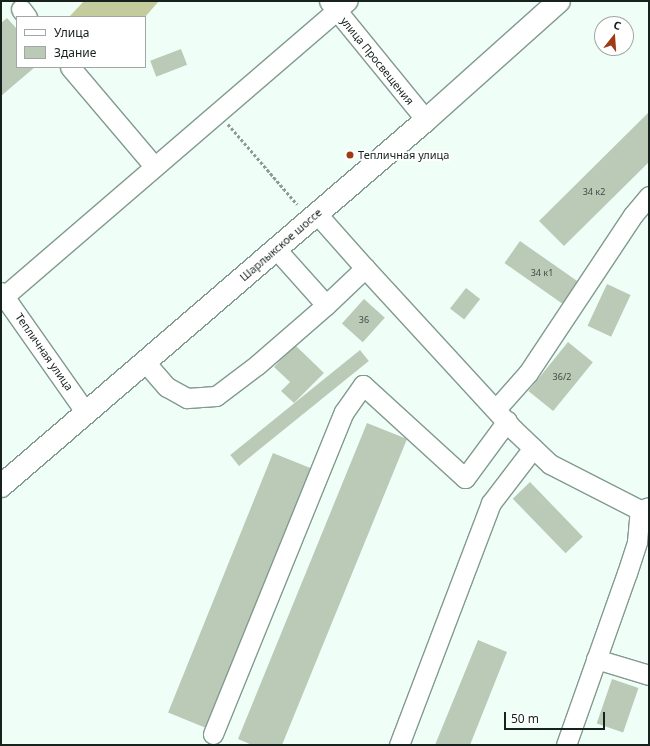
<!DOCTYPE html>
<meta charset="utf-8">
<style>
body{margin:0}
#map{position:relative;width:650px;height:746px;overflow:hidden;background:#effff8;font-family:"Noto Sans",sans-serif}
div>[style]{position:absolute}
.green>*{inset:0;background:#c4cc9d}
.building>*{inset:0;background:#bacab7;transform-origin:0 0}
.path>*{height:2.5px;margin-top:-1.25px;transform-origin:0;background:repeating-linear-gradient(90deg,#8d9b95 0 3px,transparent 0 5px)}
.roads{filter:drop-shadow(1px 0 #829a8f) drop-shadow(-1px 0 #829a8f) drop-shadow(0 1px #829a8f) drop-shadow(0 -1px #829a8f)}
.minor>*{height:19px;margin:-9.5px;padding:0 9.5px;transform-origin:9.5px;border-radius:9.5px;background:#fff}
.major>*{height:22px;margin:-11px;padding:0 11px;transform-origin:11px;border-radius:11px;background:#fff}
.dots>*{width:11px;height:11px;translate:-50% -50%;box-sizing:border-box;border:2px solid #fff;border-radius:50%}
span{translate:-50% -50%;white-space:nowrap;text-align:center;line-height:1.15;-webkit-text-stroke:3.5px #fff;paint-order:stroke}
.number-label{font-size:9px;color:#404b44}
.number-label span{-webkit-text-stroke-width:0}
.street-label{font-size:11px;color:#17211d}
.poi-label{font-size:11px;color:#17211d}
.left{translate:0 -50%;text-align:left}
.frame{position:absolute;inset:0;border:2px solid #17211d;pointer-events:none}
.legend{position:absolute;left:16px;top:16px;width:130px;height:52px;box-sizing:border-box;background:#fff;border:1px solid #a2a6a5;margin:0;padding:5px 7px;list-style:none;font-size:12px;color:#17211d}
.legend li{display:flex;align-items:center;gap:8px;height:20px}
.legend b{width:20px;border:1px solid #a2a6a5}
.north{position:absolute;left:594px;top:16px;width:40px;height:40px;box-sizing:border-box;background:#fff;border:1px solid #a2a6a5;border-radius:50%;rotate:17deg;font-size:11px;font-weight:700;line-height:16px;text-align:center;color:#17211d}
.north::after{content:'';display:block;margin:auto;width:14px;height:18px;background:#a03a15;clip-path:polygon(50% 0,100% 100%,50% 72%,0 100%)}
.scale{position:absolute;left:504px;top:712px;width:101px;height:18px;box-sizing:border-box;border:2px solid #17211d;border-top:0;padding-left:5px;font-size:12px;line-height:14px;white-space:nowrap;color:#17211d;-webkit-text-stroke:3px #fff;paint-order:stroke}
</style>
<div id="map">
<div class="green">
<div style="clip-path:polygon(84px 1px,159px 1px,145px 17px,69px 17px)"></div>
</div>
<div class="building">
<div style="clip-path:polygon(7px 18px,17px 29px,17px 67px,35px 67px,1px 96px,1px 23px)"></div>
<div style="left:181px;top:49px;width:17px;height:33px;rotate:69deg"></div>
<div style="clip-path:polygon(649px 112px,649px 162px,564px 246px,539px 221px)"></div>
<div style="left:520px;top:241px;width:72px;height:27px;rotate:35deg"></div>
<div style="left:607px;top:284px;width:26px;height:46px;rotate:25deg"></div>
<div style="left:466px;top:288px;width:18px;height:26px;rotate:38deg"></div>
<div style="left:364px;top:299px;width:28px;height:33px;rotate:42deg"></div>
<div style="left:568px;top:342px;width:32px;height:63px;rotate:39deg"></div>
<div style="clip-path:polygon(295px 345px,324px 373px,294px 403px,281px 391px,290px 382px,274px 367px)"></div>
<div style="left:360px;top:350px;width:14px;height:167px;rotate:51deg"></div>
<div style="clip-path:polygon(367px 423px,407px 439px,282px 745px,252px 745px,238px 739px)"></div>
<div style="left:273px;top:453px;width:41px;height:280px;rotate:22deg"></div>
<div style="left:530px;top:482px;width:76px;height:24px;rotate:46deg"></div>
<div style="clip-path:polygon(478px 640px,507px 652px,470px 745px,435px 745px)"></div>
<div style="left:612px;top:679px;width:28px;height:47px;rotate:19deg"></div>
</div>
<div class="path">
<div style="left:228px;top:124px;width:106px;rotate:49.2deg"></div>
</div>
<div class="roads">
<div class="minor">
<div style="left:329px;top:1px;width:154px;rotate:50.8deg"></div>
<div style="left:21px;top:9px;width:10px;rotate:53deg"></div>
<div style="left:70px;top:67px;width:130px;rotate:49.7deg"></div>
<div style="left:317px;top:214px;width:72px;rotate:48.4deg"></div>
<div style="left:276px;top:249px;width:75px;rotate:48.2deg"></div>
<div style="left:326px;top:305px;width:54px;rotate:-43.5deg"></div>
<div style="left:365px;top:268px;width:219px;rotate:47.4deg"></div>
<div style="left:513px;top:429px;width:51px;rotate:43.4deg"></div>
<div style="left:550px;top:464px;width:101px;rotate:27.1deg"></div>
<div style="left:640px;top:510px;width:9px;rotate:-18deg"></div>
<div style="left:1px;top:292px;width:148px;rotate:54.9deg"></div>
<div style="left:1px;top:299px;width:457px;rotate:-40.7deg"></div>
<div style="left:145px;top:362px;width:33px;rotate:49deg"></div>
<div style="left:167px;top:387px;width:23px;rotate:29deg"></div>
<div style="left:187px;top:398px;width:29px;rotate:-4deg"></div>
<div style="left:216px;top:396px;width:51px;rotate:-37.1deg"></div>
<div style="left:257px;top:365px;width:91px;rotate:-41deg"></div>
<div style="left:496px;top:409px;width:48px;rotate:-48.4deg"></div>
<div style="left:528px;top:373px;width:190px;rotate:-56.4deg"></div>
<div style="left:633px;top:215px;width:25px;rotate:-50deg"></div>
<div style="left:596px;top:659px;width:55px;rotate:16.8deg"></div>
<div style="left:213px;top:734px;width:348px;rotate:-67.9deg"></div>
<div style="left:344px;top:412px;width:33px;rotate:-55deg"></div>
<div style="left:363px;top:385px;width:138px;rotate:42.4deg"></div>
<div style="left:465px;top:478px;width:71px;rotate:-53.6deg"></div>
<div style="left:399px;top:745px;width:259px;rotate:-69.2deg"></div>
<div style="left:491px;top:503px;width:69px;rotate:-52.6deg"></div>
<div style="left:566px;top:745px;width:182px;rotate:-70.5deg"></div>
<div style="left:627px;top:573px;width:33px;rotate:-72deg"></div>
<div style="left:637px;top:542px;width:32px;rotate:-85deg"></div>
</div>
<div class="major">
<div style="left:1px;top:486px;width:561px;rotate:-40.73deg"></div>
<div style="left:426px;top:120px;width:178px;rotate:-41.8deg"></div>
</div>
</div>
<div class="dots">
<div style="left:350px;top:155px;background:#a03a15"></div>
</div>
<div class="number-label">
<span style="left:594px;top:192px">34 к2</span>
<span style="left:542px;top:273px">34 к1</span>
<span style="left:364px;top:320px">36</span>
<span style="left:562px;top:377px">36/2</span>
</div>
<div class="street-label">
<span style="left:377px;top:61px;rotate:51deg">улица Просвещения</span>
<span style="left:281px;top:245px;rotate:-41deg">Шарлыкское шоссе</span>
<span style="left:44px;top:352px;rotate:55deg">Тепличная улица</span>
</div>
<div class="poi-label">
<span class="left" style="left:358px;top:155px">Тепличная улица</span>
</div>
<div class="frame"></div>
<ul class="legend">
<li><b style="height:5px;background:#fff"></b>Улица</li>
<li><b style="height:11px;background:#bacab7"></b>Здание</li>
</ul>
<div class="north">С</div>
<div class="scale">50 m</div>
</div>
